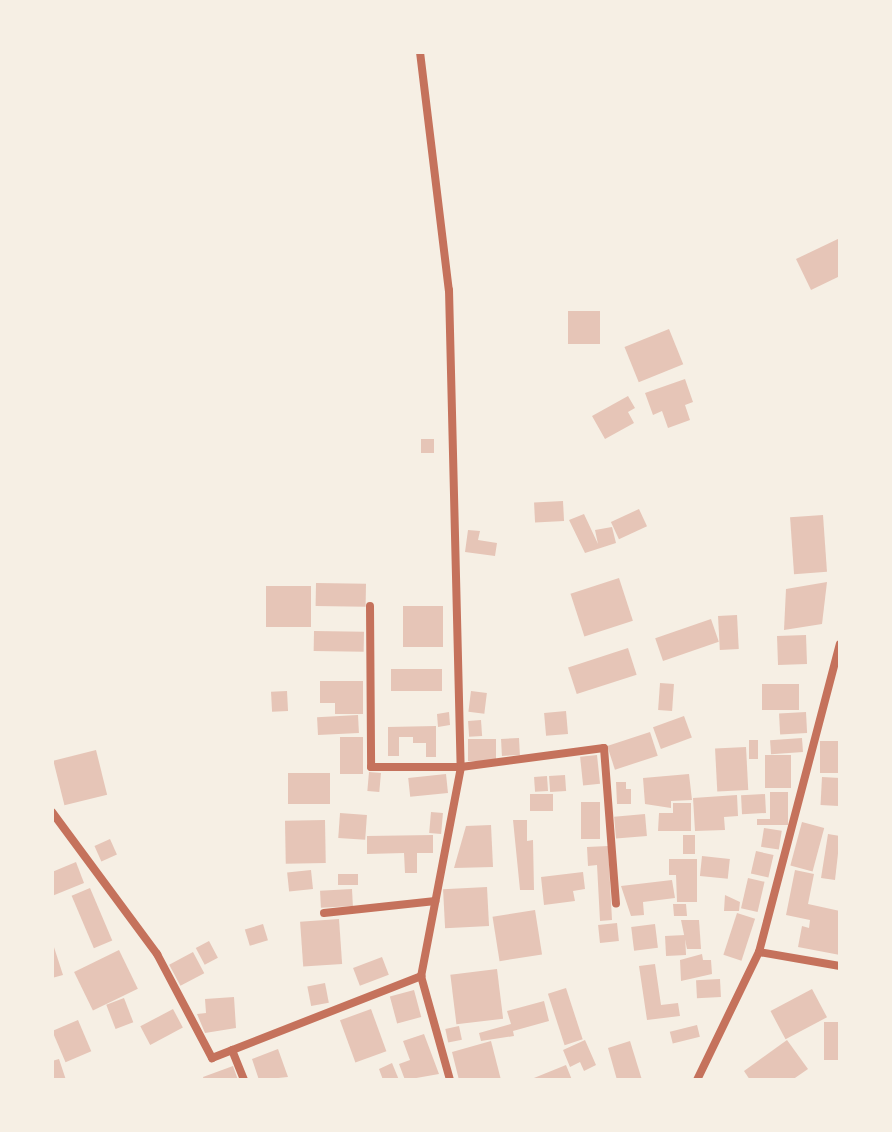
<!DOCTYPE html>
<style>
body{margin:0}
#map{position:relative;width:892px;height:1132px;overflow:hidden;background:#f6efe4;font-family:"PT Sans",sans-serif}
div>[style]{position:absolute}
.building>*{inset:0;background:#e6c5b7;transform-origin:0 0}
.minor>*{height:8px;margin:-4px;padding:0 4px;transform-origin:4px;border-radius:4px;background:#c5725c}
span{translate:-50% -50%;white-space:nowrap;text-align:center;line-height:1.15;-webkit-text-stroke:8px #f6efe4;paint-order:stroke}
.frame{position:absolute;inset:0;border:54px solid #f6efe4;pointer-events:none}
</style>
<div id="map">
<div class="building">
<div style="clip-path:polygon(840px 238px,840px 276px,811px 290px,796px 259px)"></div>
<div style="left:600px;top:311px;width:33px;height:32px;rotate:90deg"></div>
<div style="left:669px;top:329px;width:38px;height:48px;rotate:68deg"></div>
<div style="clip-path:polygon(685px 379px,693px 402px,685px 405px,690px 420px,668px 428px,662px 411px,653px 415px,645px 393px)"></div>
<div style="clip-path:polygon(628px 396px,635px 408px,628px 412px,634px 423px,605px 439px,592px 416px)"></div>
<div style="left:421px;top:439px;width:13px;height:14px"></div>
<div style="left:563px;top:501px;width:20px;height:29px;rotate:87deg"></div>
<div style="left:639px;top:509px;width:19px;height:31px;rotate:65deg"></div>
<div style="clip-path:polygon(584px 514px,598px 544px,595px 530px,612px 527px,616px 543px,585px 553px,569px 520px)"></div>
<div style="left:823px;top:515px;width:57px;height:33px;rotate:86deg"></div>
<div style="clip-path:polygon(468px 530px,480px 531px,478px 540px,497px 543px,495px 556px,465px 552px)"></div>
<div style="left:619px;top:578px;width:45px;height:51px;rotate:72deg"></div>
<div style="clip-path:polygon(827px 582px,822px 624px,784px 630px,786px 589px)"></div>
<div style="left:316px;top:583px;width:50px;height:23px;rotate:1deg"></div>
<div style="left:266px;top:586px;width:45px;height:41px"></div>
<div style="left:443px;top:606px;width:41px;height:40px;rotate:90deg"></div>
<div style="left:737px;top:615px;width:34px;height:19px;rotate:87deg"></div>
<div style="left:711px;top:619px;width:24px;height:59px;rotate:71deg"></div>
<div style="left:314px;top:631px;width:50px;height:20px;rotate:1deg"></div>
<div style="left:806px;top:635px;width:29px;height:29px;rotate:88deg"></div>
<div style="left:628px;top:648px;width:28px;height:63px;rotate:72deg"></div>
<div style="left:442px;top:669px;width:22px;height:51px;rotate:90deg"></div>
<div style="clip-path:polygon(320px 681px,363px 681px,363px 714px,335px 714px,335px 703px,320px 703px)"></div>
<div style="left:660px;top:683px;width:14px;height:27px;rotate:4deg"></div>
<div style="left:799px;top:684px;width:26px;height:37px;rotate:90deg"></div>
<div style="left:287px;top:691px;width:20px;height:16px;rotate:87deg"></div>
<div style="left:471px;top:691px;width:16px;height:21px;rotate:7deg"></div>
<div style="left:566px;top:711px;width:23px;height:22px;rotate:85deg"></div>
<div style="clip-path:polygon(449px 712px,450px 725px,438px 727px,437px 714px)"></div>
<div style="left:806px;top:712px;width:21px;height:27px;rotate:87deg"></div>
<div style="left:358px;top:715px;width:18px;height:41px;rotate:87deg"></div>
<div style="left:684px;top:716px;width:23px;height:33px;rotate:70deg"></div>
<div style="left:481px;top:720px;width:16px;height:13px;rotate:86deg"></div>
<div style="clip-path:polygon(436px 726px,436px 757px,426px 757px,426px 743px,413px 743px,413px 737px,399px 737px,399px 756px,388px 756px,388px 727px)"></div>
<div style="left:650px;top:732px;width:25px;height:45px;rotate:72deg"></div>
<div style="left:363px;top:737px;width:37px;height:23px;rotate:90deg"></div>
<div style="left:519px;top:738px;width:17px;height:18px;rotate:87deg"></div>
<div style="left:802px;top:738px;width:14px;height:32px;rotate:86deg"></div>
<div style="left:468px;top:739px;width:28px;height:22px"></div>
<div style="left:758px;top:740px;width:19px;height:9px;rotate:90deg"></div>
<div style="left:820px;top:741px;width:20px;height:32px"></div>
<div style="left:746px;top:747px;width:43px;height:31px;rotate:87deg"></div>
<div style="left:96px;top:750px;width:46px;height:44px;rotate:76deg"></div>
<div style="left:597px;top:755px;width:29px;height:17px;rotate:84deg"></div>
<div style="left:765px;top:755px;width:26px;height:33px"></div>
<div style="left:369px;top:772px;width:12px;height:19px;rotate:5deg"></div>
<div style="left:288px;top:773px;width:42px;height:31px"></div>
<div style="left:446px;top:774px;width:19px;height:38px;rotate:84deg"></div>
<div style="clip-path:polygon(689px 774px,692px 800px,671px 801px,671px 808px,645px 804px,643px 778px)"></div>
<div style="left:565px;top:775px;width:16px;height:16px;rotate:86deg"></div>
<div style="left:547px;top:776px;width:15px;height:13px;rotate:86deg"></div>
<div style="left:822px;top:777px;width:18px;height:28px;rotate:3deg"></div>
<div style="clip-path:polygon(616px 782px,626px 782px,626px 789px,631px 789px,631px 804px,617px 804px)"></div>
<div style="clip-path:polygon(770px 792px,788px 792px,788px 825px,757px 825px,757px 819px,770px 819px)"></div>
<div style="left:553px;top:794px;width:17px;height:23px;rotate:90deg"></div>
<div style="left:765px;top:794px;width:19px;height:24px;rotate:87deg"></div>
<div style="clip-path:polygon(737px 795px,738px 816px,724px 817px,725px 830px,695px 831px,693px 798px)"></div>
<div style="left:581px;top:802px;width:19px;height:37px"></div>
<div style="clip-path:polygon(673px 803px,691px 803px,691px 831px,658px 831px,659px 813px,673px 813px)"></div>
<div style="left:431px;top:812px;width:12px;height:21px;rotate:5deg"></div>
<div style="left:340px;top:813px;width:27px;height:25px;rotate:4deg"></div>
<div style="left:645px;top:814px;width:22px;height:31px;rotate:85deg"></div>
<div style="left:325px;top:820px;width:43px;height:40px;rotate:89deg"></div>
<div style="clip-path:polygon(513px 820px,527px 820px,527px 841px,533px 840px,534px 890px,520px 890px)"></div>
<div style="left:802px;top:822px;width:23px;height:45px;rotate:15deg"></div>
<div style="clip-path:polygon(491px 825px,493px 867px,454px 868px,466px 826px)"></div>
<div style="left:764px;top:828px;width:18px;height:19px;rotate:9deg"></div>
<div style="clip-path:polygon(828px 834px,840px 836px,835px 880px,821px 878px)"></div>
<div style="clip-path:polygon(433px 835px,433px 853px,417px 853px,417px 873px,405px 873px,404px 853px,367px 854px,367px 836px)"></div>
<div style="left:683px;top:835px;width:12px;height:19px"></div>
<div style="left:110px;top:839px;width:17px;height:17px;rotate:66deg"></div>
<div style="clip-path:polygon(608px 846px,612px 920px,600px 921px,597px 865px,588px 866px,587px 847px)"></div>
<div style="left:756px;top:851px;width:18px;height:23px;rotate:13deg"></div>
<div style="left:702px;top:856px;width:28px;height:20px;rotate:6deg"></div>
<div style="clip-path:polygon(669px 859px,697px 859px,697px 902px,677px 902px,676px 875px,669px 875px)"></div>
<div style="clip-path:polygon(76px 862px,84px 883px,52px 896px,52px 872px)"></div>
<div style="left:311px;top:870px;width:19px;height:24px;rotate:84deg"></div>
<div style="clip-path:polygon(795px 870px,814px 874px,808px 904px,840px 911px,840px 955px,798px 947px,802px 926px,809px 928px,810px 920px,786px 915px)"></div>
<div style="clip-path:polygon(583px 872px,585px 889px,573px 891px,575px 901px,544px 905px,541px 877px)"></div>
<div style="left:338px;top:874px;width:20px;height:11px"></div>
<div style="left:748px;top:878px;width:17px;height:31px;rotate:13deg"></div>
<div style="clip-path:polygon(672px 880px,675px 898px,643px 902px,644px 915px,631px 916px,621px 886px)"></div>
<div style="left:487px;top:887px;width:39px;height:44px;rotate:87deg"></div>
<div style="left:90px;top:888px;width:57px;height:20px;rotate:67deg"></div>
<div style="left:352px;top:889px;width:17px;height:32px;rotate:87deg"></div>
<div style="clip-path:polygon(725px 895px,740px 902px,739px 911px,724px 911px)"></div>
<div style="clip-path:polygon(673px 904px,686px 904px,687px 916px,674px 916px)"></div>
<div style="left:535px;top:910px;width:45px;height:43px;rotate:81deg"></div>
<div style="left:737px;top:913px;width:19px;height:44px;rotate:18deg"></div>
<div style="left:339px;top:919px;width:45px;height:39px;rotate:86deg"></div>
<div style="clip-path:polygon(681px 920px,699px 920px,701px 949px,687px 949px)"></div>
<div style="left:617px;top:923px;width:18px;height:19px;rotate:84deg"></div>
<div style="left:263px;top:924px;width:17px;height:19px;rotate:73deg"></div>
<div style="left:655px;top:924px;width:24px;height:24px;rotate:83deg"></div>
<div style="left:685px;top:935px;width:20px;height:20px;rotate:87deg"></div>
<div style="clip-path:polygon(52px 941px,63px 975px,52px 978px)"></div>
<div style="left:209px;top:941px;width:19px;height:15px;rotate:62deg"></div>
<div style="left:119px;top:950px;width:43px;height:50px;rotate:64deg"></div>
<div style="left:193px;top:952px;width:24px;height:27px;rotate:62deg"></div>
<div style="clip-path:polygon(702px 954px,703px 960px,711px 960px,712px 974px,681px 981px,680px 960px)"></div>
<div style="left:382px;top:957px;width:19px;height:31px;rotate:69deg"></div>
<div style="clip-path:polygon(655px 964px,661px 1005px,678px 1003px,680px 1016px,647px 1020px,639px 966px)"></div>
<div style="left:497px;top:969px;width:50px;height:47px;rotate:83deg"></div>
<div style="left:720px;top:979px;width:18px;height:24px;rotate:87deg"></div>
<div style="left:325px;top:983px;width:20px;height:18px;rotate:79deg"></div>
<div style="left:566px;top:988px;width:54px;height:19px;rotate:72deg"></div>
<div style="left:812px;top:989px;width:32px;height:47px;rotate:62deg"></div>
<div style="left:414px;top:990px;width:28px;height:25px;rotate:75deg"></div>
<div style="clip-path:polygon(234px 997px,236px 1028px,205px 1033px,197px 1014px,206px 1013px,205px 999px)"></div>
<div style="left:124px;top:998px;width:26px;height:19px;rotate:69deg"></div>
<div style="clip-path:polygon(544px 1001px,549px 1021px,513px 1031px,514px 1036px,481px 1041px,479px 1033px,511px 1024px,507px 1011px)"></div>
<div style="left:173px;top:1009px;width:21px;height:37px;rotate:62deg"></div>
<div style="left:371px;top:1009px;width:45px;height:33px;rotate:70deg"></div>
<div style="left:78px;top:1020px;width:34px;height:28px;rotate:67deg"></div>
<div style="left:840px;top:1022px;width:38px;height:16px;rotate:90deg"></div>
<div style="left:697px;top:1025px;width:12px;height:28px;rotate:76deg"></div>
<div style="left:459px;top:1026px;width:14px;height:14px;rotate:78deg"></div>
<div style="clip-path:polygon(424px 1034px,439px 1074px,405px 1080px,399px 1064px,410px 1060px,403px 1041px)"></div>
<div style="clip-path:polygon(585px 1040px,596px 1065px,584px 1071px,580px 1062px,570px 1067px,563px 1050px)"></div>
<div style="clip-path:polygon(787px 1040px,808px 1069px,792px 1080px,750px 1080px,744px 1071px)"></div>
<div style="clip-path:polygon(491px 1041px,501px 1080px,459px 1080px,452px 1052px)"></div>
<div style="clip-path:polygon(630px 1041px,642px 1080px,617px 1080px,608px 1048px)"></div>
<div style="clip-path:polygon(278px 1049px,288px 1077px,259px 1080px,252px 1059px)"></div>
<div style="clip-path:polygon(59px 1059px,66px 1080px,52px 1080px,52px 1061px)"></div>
<div style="clip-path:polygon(392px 1063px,399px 1080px,383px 1080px,379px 1069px)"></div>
<div style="clip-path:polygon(566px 1065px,572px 1080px,529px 1080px)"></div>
<div style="clip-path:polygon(233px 1066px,238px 1080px,204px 1080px,203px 1077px)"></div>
</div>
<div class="minor">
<div style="left:420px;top:52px;width:240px;rotate:83.1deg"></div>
<div style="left:449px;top:290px;width:477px;rotate:88.6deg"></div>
<div style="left:461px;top:767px;width:213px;rotate:100.8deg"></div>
<div style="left:421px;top:976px;width:108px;rotate:74.4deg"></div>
<div style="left:370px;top:606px;width:161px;rotate:89.6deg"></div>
<div style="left:371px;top:767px;width:90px"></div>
<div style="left:461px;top:767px;width:144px;rotate:-7.6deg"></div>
<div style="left:604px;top:748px;width:156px;rotate:85.6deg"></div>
<div style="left:52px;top:812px;width:177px;rotate:53.5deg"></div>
<div style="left:157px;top:954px;width:118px;rotate:62.1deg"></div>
<div style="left:212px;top:1058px;width:225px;rotate:-21.4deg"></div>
<div style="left:324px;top:913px;width:112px;rotate:-6.2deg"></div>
<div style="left:759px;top:952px;width:82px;rotate:9.8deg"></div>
<div style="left:232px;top:1050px;width:32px;rotate:68deg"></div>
<div style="left:697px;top:1080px;width:142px;rotate:-64.2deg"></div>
<div style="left:759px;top:952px;width:318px;rotate:-75.3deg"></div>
</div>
<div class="frame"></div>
</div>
